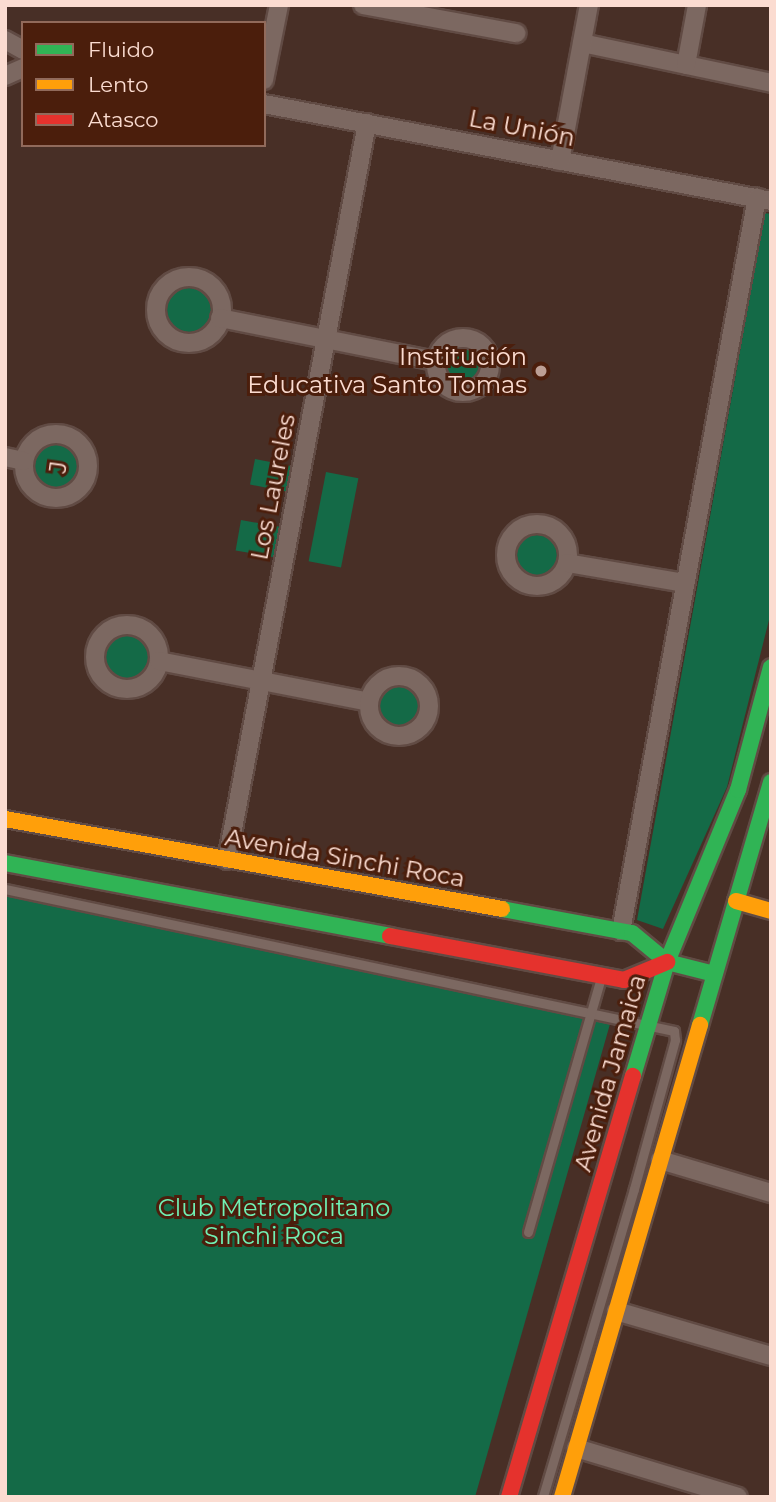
<!DOCTYPE html>
<meta charset="utf-8">
<style>
body{margin:0}
#map{position:relative;width:776px;height:1502px;overflow:hidden;background:#482f26;font-family:Montserrat,sans-serif}
div>[style]{position:absolute}
.green>*{inset:0;background:#146a47;transform-origin:0 0}
.round{border-radius:50%}
.roads{filter:drop-shadow(2px 0 #614b44) drop-shadow(-2px 0 #614b44) drop-shadow(0 2px #614b44) drop-shadow(0 -2px #614b44)}
.lane>*{height:9px;margin:-4.5px;padding:0 4.5px;transform-origin:4.5px;border-radius:4.5px;background:#7c6861}
.street>*{height:18px;margin:-9px;padding:0 9px;transform-origin:9px;border-radius:9px;background:#7c6861}
.street>.ring{margin:-9px;padding:0;box-sizing:content-box;background:none;border:18px solid #7c6861;border-radius:50%}
.fast>*{height:16px;margin:-8px;padding:0 8px;transform-origin:8px;border-radius:8px;background:#30b455}
.slow>*{height:16px;margin:-8px;padding:0 8px;transform-origin:8px;border-radius:8px;background:#ff9f0a}
.jam>*{height:16px;margin:-8px;padding:0 8px;transform-origin:8px;border-radius:8px;background:#e5322d}
.dots>*{width:19px;height:19px;translate:-50% -50%;box-sizing:border-box;border:4px solid #4b1e0c;border-radius:50%}
span{translate:-50% -50%;white-space:nowrap;text-align:center;line-height:1.15;-webkit-text-stroke:6px #4b1e0c;paint-order:stroke}
.street-label{font-size:24px;color:#fbdcd1}
.poi-label{font-size:24px;color:#fbdcd1}
.right{translate:-100% -50%;text-align:right}
.park-label{font-size:24px;color:#70f0b4}
.frame{position:absolute;inset:0;border:7px solid #fbdcd1;pointer-events:none}
.legend{position:absolute;left:21px;top:21px;width:245px;height:126px;box-sizing:border-box;background:#4b1e0c;border:2px solid #916a5b;margin:0;padding:9px 12px;list-style:none;font-size:21px;color:#fbdcd1}
.legend li{display:flex;align-items:center;gap:14px;height:35px}
.legend b{width:35px;border:2px solid #916a5b}
</style>
<div id="map">
<div class="green">
<div style="clip-path:polygon(765px 213px,771px 214px,771px 612px,727px 787px,663px 929px,637px 920px)"></div>
<div class="round" style="left:167px;top:288px;width:44px;height:44px"></div>
<div class="round" style="left:445px;top:348px;width:36px;height:36px"></div>
<div class="round" style="left:34px;top:444px;width:44px;height:44px"></div>
<div style="left:255px;top:459px;width:38px;height:26px;rotate:11deg"></div>
<div style="left:326px;top:472px;width:33px;height:91px;rotate:11deg"></div>
<div style="left:241px;top:520px;width:42px;height:31px;rotate:10deg"></div>
<div class="round" style="left:517px;top:535px;width:40px;height:40px"></div>
<div class="round" style="left:103px;top:635px;width:46px;height:46px"></div>
<div class="round" style="left:377px;top:686px;width:42px;height:42px"></div>
<div style="clip-path:polygon(5px 888px,612px 1017px,475px 1497px,5px 1497px)"></div>
</div>
<div class="roads">
<div class="lane">
<div style="left:5px;top:889px;width:684px;rotate:11.98deg"></div>
<div style="left:674px;top:1031px;width:9px;rotate:84deg"></div>
<div style="left:675px;top:1040px;width:155px;rotate:105.4deg"></div>
<div style="left:634px;top:1189px;width:321px;rotate:106.5deg"></div>
<div style="left:528px;top:1232px;width:265px;rotate:-74deg"></div>
</div>
<div class="street">
<div style="left:363px;top:5px;width:156px;rotate:10.4deg"></div>
<div style="left:5px;top:40px;width:21px;rotate:29deg"></div>
<div style="left:582px;top:43px;width:193px;rotate:11.9deg"></div>
<div style="left:686px;top:65px;width:61px;rotate:-79.6deg"></div>
<div style="left:5px;top:76px;width:20px;rotate:-24deg"></div>
<div style="left:264px;top:80px;width:76px;rotate:-78.7deg"></div>
<div style="left:264px;top:104px;width:516px;rotate:10.83deg"></div>
<div style="left:560px;top:161px;width:159px;rotate:-79.5deg"></div>
<div class="ring" style="left:156px;top:277px;width:48px;height:48px"></div>
<div style="left:220px;top:318px;width:219px;rotate:11.3deg"></div>
<div class="ring" style="left:436px;top:338px;width:36px;height:36px"></div>
<div class="ring" style="left:24px;top:434px;width:46px;height:46px"></div>
<div style="left:5px;top:457px;width:19px;rotate:12deg"></div>
<div class="ring" style="left:506px;top:524px;width:44px;height:44px"></div>
<div style="left:567px;top:563px;width:120px;rotate:9.6deg"></div>
<div class="ring" style="left:95px;top:625px;width:46px;height:46px"></div>
<div style="left:159px;top:661px;width:214px;rotate:11deg"></div>
<div class="ring" style="left:369px;top:676px;width:42px;height:42px"></div>
<div style="left:227px;top:860px;width:750px;rotate:-79.24deg"></div>
<div style="left:621px;top:931px;width:746px;rotate:-79.49deg"></div>
<div style="left:660px;top:1160px;width:116px;rotate:16.6deg"></div>
<div style="left:616px;top:1311px;width:161px;rotate:16.2deg"></div>
<div style="left:576px;top:1448px;width:169px;rotate:16.8deg"></div>
</div>
<div class="fast">
<div style="left:5px;top:863px;width:392px;rotate:10.7deg"></div>
<div style="left:502px;top:909px;width:132px;rotate:10.5deg"></div>
<div style="left:632px;top:933px;width:45px;rotate:39.6deg"></div>
<div style="left:667px;top:962px;width:49px;rotate:14.3deg"></div>
<div style="left:700px;top:1025px;width:253px;rotate:-73.7deg"></div>
<div style="left:633px;top:1076px;width:119px;rotate:-73.4deg"></div>
<div style="left:667px;top:962px;width:186px;rotate:-67.6deg"></div>
<div style="left:738px;top:790px;width:127px;rotate:-75deg"></div>
</div>
<div class="slow">
<div style="left:5px;top:819px;width:505px;rotate:10.26deg"></div>
<div style="left:736px;top:901px;width:36px;rotate:16deg"></div>
<div style="left:562px;top:1497px;width:492px;rotate:-73.7deg"></div>
</div>
<div class="jam">
<div style="left:390px;top:936px;width:238px;rotate:10.6deg"></div>
<div style="left:624px;top:980px;width:47px;rotate:-22.7deg"></div>
<div style="left:509px;top:1497px;width:439px;rotate:-73.6deg"></div>
</div>
</div>
<div class="dots">
<div style="left:541px;top:371px;background:#bc9f95"></div>
</div>
<div class="street-label">
<span style="left:522px;top:128px;rotate:11deg">La Unión</span>
<span style="left:58px;top:467px;rotate:-82deg">J</span>
<span style="left:273px;top:487px;rotate:-79deg">Los Laureles</span>
<span style="left:345px;top:858px;rotate:10deg">Avenida Sinchi Roca</span>
<span style="left:610px;top:1073px;rotate:-74deg">Avenida Jamaica</span>
</div>
<div class="poi-label">
<span class="right" style="left:527px;top:371px">Institución<br>Educativa Santo Tomas</span>
</div>
<div class="park-label">
<span style="left:274px;top:1222px">Club Metropolitano<br>Sinchi Roca</span>
</div>
<div class="frame"></div>
<ul class="legend">
<li><b style="height:9px;background:#30b455"></b>Fluido</li>
<li><b style="height:9px;background:#ff9f0a"></b>Lento</li>
<li><b style="height:9px;background:#e5322d"></b>Atasco</li>
</ul>
</div>
